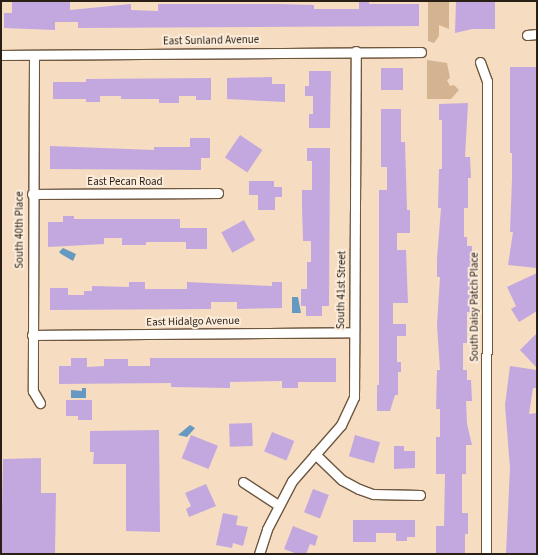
<!DOCTYPE html>
<style>
body{margin:0}
#map{position:relative;width:538px;height:555px;overflow:hidden;background:#f6dcc1;font-family:"Source Sans 3",sans-serif}
div>[style]{position:absolute}
.green>*{inset:0;background:#d4b391}
.water>*{inset:0;background:#6599c1}
.building>*{inset:0;background:#c3a8e0;transform-origin:0 0}
.roads{filter:drop-shadow(1px 0 #6d573f) drop-shadow(-1px 0 #6d573f) drop-shadow(0 1px #6d573f) drop-shadow(0 -1px #6d573f)}
.street>*{height:9px;margin:-4.5px;padding:0 4.5px;transform-origin:4.5px;border-radius:4.5px;background:#fff}
span{translate:-50% -50%;white-space:nowrap;text-align:center;line-height:1.15;-webkit-text-stroke:4px #fbecdb;paint-order:stroke}
.street-label{font-size:11px;color:#291f15}
.frame{position:absolute;inset:0;border:2px solid #291f15;pointer-events:none}
</style>
<div id="map">
<div class="green">
<div style="clip-path:polygon(428px 1px,449px 1px,449px 29px,439px 25px,439px 36px,434px 43px,428px 41px)"></div>
<div style="clip-path:polygon(427px 60px,447px 63px,450px 78px,447px 80px,450px 86px,454px 85px,459px 90px,451px 99px,427px 99px)"></div>
</div>
<div class="water">
<div style="clip-path:polygon(63px 248px,76px 254px,73px 261px,61px 254px,59px 252px)"></div>
<div style="clip-path:polygon(292px 297px,298px 297px,301px 313px,292px 313px)"></div>
<div style="clip-path:polygon(82px 388px,86px 388px,86px 398px,71px 398px,71px 390px,82px 391px)"></div>
<div style="clip-path:polygon(190px 425px,195px 428px,187px 437px,178px 435px)"></div>
</div>
<div class="building">
<div style="clip-path:polygon(12px 1px,70px 1px,70px 10px,131px 4px,131px 10px,158px 11px,158px 4px,278px 4px,314px 5px,314px 9px,359px 9px,359px 1px,369px 1px,369px 4px,419px 4px,419px 26px,78px 28px,78px 22px,55px 22px,55px 30px,4px 28px,4px 13px,12px 13px)"></div>
<div style="clip-path:polygon(456px 1px,495px 1px,495px 29px,472px 29px,455px 33px)"></div>
<div style="clip-path:polygon(510px 67px,537px 67px,537px 268px,508px 265px,513px 232px,510px 232px,512px 179px,512px 153px,510px 153px)"></div>
<div style="left:381px;top:68px;width:22px;height:22px"></div>
<div style="clip-path:polygon(309px 71px,331px 71px,330px 128px,309px 128px,309px 114px,313px 114px,313px 96px,305px 96px,305px 86px,309px 86px)"></div>
<div style="clip-path:polygon(272px 77px,272px 84px,285px 84px,285px 102px,227px 99px,227px 78px)"></div>
<div style="clip-path:polygon(211px 78px,211px 100px,196px 100px,196px 96px,179px 96px,179px 103px,159px 103px,159px 99px,121px 99px,121px 96px,100px 96px,100px 102px,86px 102px,86px 99px,53px 99px,53px 82px,86px 82px,86px 79px)"></div>
<div style="clip-path:polygon(468px 103px,465px 157px,470px 157px,471px 178px,468px 178px,468px 208px,464px 208px,464px 237px,467px 237px,467px 246px,472px 246px,472px 267px,469px 267px,472px 312px,467px 312px,467px 343px,463px 343px,463px 370px,467px 370px,467px 380px,471px 380px,472px 401px,466px 401px,467px 424px,472px 445px,466px 445px,466px 474px,462px 474px,462px 513px,468px 513px,468px 534px,465px 534px,465px 554px,436px 554px,436px 526px,444px 526px,445px 474px,436px 474px,436px 437px,440px 437px,440px 409px,436px 409px,437px 370px,440px 370px,437px 325px,440px 277px,437px 277px,437px 259px,441px 208px,438px 208px,439px 169px,442px 169px,442px 120px,439px 120px,439px 104px)"></div>
<div style="clip-path:polygon(381px 109px,401px 109px,401px 142px,405px 142px,407px 210px,410px 210px,410px 233px,397px 233px,397px 250px,406px 250px,408px 303px,393px 303px,393px 324px,406px 324px,406px 336px,397px 336px,397px 362px,401px 362px,401px 372px,398px 372px,398px 395px,395px 395px,390px 411px,377px 411px,377px 385px,379px 385px,379px 190px,387px 190px,387px 167px,381px 167px)"></div>
<div style="left:240px;top:135px;width:27px;height:27px;rotate:34deg"></div>
<div style="clip-path:polygon(190px 138px,210px 138px,210px 158px,201px 158px,201px 170px,50px 169px,50px 146px,154px 150px,154px 147px,190px 147px)"></div>
<div style="clip-path:polygon(307px 148px,330px 148px,329px 306px,322px 306px,322px 316px,306px 316px,306px 306px,301px 306px,301px 289px,307px 289px,307px 262px,311px 262px,311px 241px,303px 241px,302px 207px,302px 190px,312px 190px,312px 161px,307px 161px)"></div>
<div style="clip-path:polygon(249px 181px,274px 181px,274px 187px,282px 187px,282px 197px,275px 197px,275px 210px,258px 210px,258px 195px,249px 195px)"></div>
<div style="clip-path:polygon(63px 216px,74px 216px,74px 219px,180px 219px,180px 228px,207px 228px,207px 249px,186px 249px,186px 242px,146px 242px,146px 245px,122px 245px,122px 238px,104px 238px,104px 244px,48px 247px,48px 222px,63px 222px)"></div>
<div style="left:244px;top:220px;width:23px;height:26px;rotate:61deg"></div>
<div style="clip-path:polygon(537px 273px,537px 311px,519px 322px,511px 309px,516px 306px,507px 287px)"></div>
<div style="clip-path:polygon(129px 282px,145px 282px,145px 289px,187px 289px,187px 282px,272px 286px,272px 282px,282px 282px,282px 308px,237px 309px,237px 302px,211px 302px,211px 309px,50px 310px,50px 288px,68px 288px,68px 295px,84px 295px,84px 291px,92px 291px,92px 286px,129px 287px)"></div>
<div style="clip-path:polygon(537px 333px,537px 368px,520px 350px)"></div>
<div style="clip-path:polygon(71px 358px,87px 358px,87px 367px,104px 366px,104px 359px,128px 359px,128px 366px,150px 366px,150px 358px,336px 358px,336px 382px,298px 382px,298px 388px,282px 388px,282px 381px,230px 382px,230px 388px,171px 387px,171px 383px,59px 384px,59px 366px,71px 366px)"></div>
<div style="clip-path:polygon(510px 366px,537px 370px,537px 388px,533px 388px,529px 414px,537px 413px,537px 554px,506px 554px,510px 468px,505px 405px)"></div>
<div style="clip-path:polygon(66px 400px,92px 400px,92px 420px,78px 420px,78px 416px,66px 416px)"></div>
<div style="left:252px;top:423px;width:23px;height:23px;rotate:88deg"></div>
<div style="clip-path:polygon(159px 430px,160px 532px,126px 531px,126px 464px,93px 464px,94px 452px,90px 452px,90px 431px)"></div>
<div style="left:272px;top:432px;width:24px;height:21px;rotate:22deg"></div>
<div style="left:191px;top:435px;width:29px;height:25px;rotate:22deg"></div>
<div style="left:355px;top:435px;width:26px;height:22px;rotate:16deg"></div>
<div style="clip-path:polygon(394px 446px,404px 446px,404px 451px,415px 451px,415px 468px,394px 469px)"></div>
<div style="clip-path:polygon(41px 458px,41px 493px,56px 493px,55px 554px,1px 554px,3px 459px)"></div>
<div style="clip-path:polygon(206px 484px,216px 506px,189px 517px,186px 509px,191px 506px,185px 493px)"></div>
<div style="left:313px;top:489px;width:17px;height:25px;rotate:21deg"></div>
<div style="clip-path:polygon(223px 513px,238px 516px,236px 525px,248px 527px,243px 546px,233px 543px,232px 548px,216px 545px)"></div>
<div style="clip-path:polygon(353px 520px,415px 520px,415px 537px,407px 537px,407px 541px,396px 541px,396px 533px,376px 533px,376px 542px,353px 542px)"></div>
<div style="clip-path:polygon(293px 526px,318px 536px,315px 546px,310px 544px,306px 554px,297px 554px,284px 549px)"></div>
</div>
<div class="roads">
<div class="street">
<div style="left:527px;top:35px;width:10px;rotate:-6deg"></div>
<div style="left:1px;top:55px;width:420px;rotate:-0.4deg"></div>
<div style="left:34px;top:55px;width:336px;rotate:90.2deg"></div>
<div style="left:33px;top:391px;width:14px;rotate:60deg"></div>
<div style="left:480px;top:62px;width:20px;rotate:70deg"></div>
<div style="left:487px;top:81px;width:473px;rotate:90.1deg"></div>
<div style="left:32px;top:194px;width:186px;rotate:-0.3deg"></div>
<div style="left:32px;top:335px;width:321px;rotate:-0.5deg"></div>
<div style="left:315px;top:454px;width:37px;rotate:44deg"></div>
<div style="left:342px;top:480px;width:19px;rotate:28deg"></div>
<div style="left:359px;top:489px;width:15px;rotate:20deg"></div>
<div style="left:373px;top:494px;width:47px;rotate:1.2deg"></div>
<div style="left:243px;top:482px;width:42px;rotate:33.3deg"></div>
<div style="left:259px;top:554px;width:26px;rotate:-72deg"></div>
<div style="left:267px;top:529px;width:54px;rotate:-62.5deg"></div>
<div style="left:292px;top:481px;width:74px;rotate:-48.8deg"></div>
<div style="left:341px;top:425px;width:31px;rotate:-65deg"></div>
<div style="left:354px;top:397px;width:346px;rotate:-89.7deg"></div>
</div>
</div>
<div class="street-label">
<span style="left:211px;top:41px;rotate:-1deg">East Sunland Avenue</span>
<span style="left:125px;top:182px">East Pecan Road</span>
<span style="left:20px;top:230px;rotate:-90deg">South 40th Place</span>
<span style="left:342px;top:290px;rotate:-89deg">South 41st Street</span>
<span style="left:475px;top:307px;rotate:-90deg">South Daisy Patch Place</span>
<span style="left:193px;top:322px;rotate:-1deg">East Hidalgo Avenue</span>
</div>
<div class="frame"></div>
</div>
